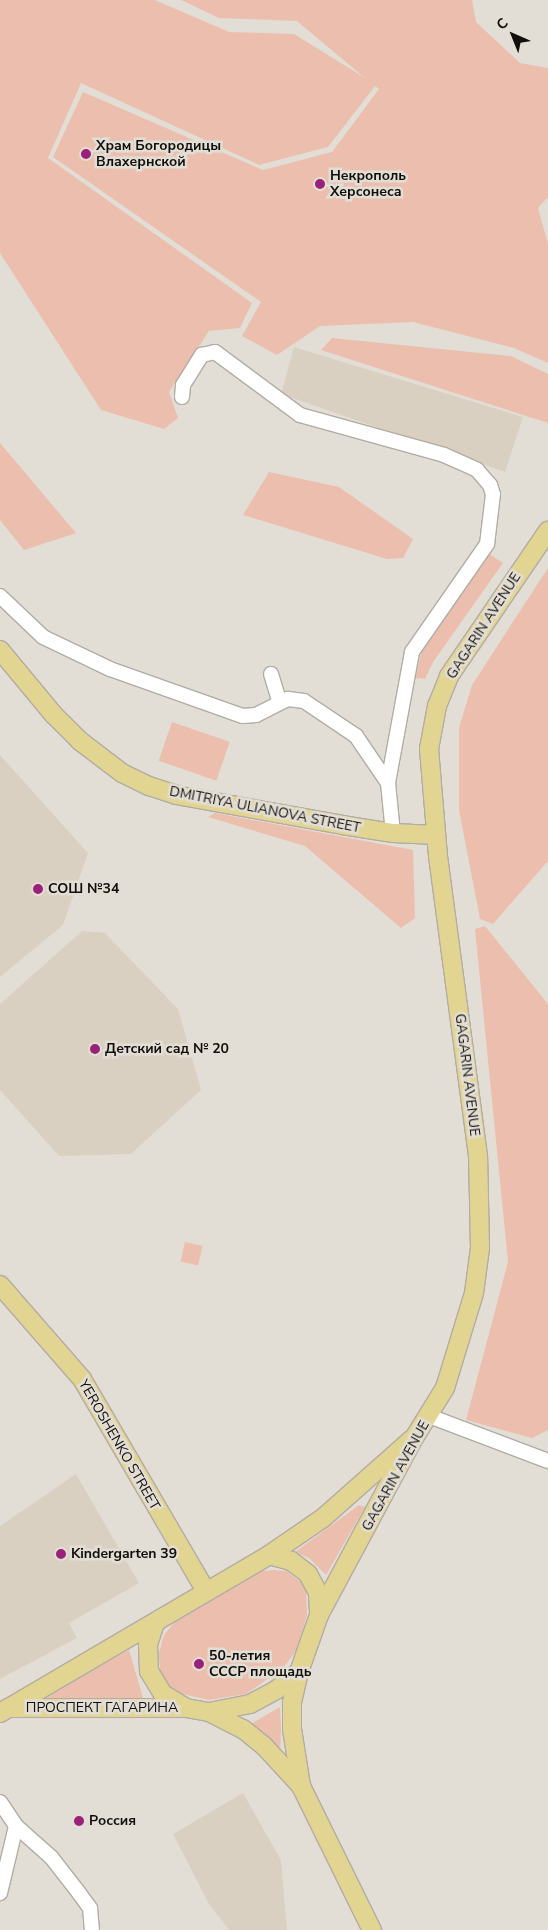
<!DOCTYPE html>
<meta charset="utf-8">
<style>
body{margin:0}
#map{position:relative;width:548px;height:1930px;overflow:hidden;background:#e3ded5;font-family:"Nunito Sans",sans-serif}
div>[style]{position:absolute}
.built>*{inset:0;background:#dad0c1}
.green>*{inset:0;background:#ebbeae;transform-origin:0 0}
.roads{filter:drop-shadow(1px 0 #b2aca4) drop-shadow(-1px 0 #b2aca4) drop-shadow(0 1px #b2aca4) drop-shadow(0 -1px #b2aca4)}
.minor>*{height:14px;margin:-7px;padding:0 7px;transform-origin:7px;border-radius:7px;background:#fff}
.major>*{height:18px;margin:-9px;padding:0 9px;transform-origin:9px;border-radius:9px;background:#e2d592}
.dots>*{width:14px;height:14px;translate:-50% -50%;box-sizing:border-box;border:2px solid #e3ded5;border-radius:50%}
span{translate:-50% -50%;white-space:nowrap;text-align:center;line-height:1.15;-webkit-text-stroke:5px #e3ded5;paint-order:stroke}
.poi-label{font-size:14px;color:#110f0c;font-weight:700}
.left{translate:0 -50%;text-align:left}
.street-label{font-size:14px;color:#110f0c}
.north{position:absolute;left:488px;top:10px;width:50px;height:50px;-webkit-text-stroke:4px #e3ded5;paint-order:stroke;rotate:316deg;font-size:14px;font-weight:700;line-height:20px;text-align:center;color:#110f0c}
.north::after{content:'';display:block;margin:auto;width:18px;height:22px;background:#110f0c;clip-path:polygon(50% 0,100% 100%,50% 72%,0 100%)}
</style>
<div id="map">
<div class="built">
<div style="clip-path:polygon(294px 347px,523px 417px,505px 472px,281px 394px)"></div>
<div style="clip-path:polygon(0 755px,88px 853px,63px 925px,0 977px)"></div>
<div style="clip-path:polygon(82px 931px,105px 933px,178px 1009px,201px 1090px,131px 1154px,59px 1156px,0 1090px,0 1004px)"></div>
<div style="clip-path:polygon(76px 1474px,139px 1583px,69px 1623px,77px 1638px,0 1679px,0 1526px)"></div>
<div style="clip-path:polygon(243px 1793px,281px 1860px,287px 1930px,229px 1930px,209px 1904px,173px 1834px)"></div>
</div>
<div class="green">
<div style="clip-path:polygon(0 0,155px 0,229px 32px,294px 34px,365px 78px,297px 21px,219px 18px,181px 0,472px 0,476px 22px,520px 63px,548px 68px,548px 197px,538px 208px,548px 244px,548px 363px,514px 348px,413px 322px,320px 326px,277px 355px,242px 336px,261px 302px,53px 157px,83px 92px,263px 170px,332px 152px,379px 89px,375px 86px,328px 147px,259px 165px,81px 83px,48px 158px,252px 303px,240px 328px,209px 331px,169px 392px,178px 418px,164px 429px,101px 410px,0 253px)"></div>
<div style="clip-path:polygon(332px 338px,511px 356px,548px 374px,548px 423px,321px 350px)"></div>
<div style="clip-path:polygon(0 443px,76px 533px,24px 550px,0 520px)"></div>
<div style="clip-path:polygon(269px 472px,339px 487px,413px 539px,403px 558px,387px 559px,243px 515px)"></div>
<div style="clip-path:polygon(488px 553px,503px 563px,433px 662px,425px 679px,415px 678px,422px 650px)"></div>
<div style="clip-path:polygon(548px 568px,548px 861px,493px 924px,480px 919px,459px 810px,459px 728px,472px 685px)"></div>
<div style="left:172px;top:722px;width:61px;height:41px;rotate:19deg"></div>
<div style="clip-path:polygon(215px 813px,413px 850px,415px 918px,401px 928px,305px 846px,208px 817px)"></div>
<div style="clip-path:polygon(485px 926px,548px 1004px,548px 1430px,532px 1438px,466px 1420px,508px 1262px,475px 929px)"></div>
<div style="left:185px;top:1242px;width:18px;height:20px;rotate:13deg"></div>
<div style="clip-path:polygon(359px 1505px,365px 1507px,326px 1575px,309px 1558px,295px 1552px)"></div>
<div style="clip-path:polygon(274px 1570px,286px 1571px,306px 1586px,307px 1615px,297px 1650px,283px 1668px,246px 1694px,209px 1700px,178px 1693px,166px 1683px,160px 1671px,159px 1653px,164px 1635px,174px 1623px,262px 1571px)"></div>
<div style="clip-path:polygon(129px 1650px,143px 1698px,47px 1698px,94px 1669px)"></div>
<div style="clip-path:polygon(280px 1707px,281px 1729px,280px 1757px,247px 1726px)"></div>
</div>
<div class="roads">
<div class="minor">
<div style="left:182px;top:397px;width:12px;rotate:-85deg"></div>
<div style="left:183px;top:385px;width:36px;rotate:-58deg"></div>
<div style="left:202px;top:355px;width:13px;rotate:-13deg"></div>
<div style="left:215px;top:352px;width:106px;rotate:36.5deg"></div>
<div style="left:300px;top:415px;width:149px;rotate:15.5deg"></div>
<div style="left:444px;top:455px;width:36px;rotate:24deg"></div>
<div style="left:477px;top:470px;width:20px;rotate:49deg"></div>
<div style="left:490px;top:485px;width:9px;rotate:72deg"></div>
<div style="left:493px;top:494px;width:50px;rotate:96.8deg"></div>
<div style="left:487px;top:544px;width:131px;rotate:124.8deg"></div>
<div style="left:412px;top:652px;width:133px;rotate:100.4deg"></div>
<div style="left:388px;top:783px;width:50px;rotate:84.3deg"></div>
<div style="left:0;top:596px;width:59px;rotate:43.6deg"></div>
<div style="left:43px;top:637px;width:74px;rotate:25.5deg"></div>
<div style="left:110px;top:669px;width:141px;rotate:19.5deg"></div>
<div style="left:243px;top:716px;width:13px;rotate:-4deg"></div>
<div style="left:256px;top:715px;width:36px;rotate:-27deg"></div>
<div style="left:288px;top:699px;width:16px;rotate:7deg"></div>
<div style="left:304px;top:701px;width:63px;rotate:33.9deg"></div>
<div style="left:356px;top:736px;width:57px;rotate:55.8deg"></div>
<div style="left:271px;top:674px;width:28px;rotate:73deg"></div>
<div style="left:429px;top:1416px;width:127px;rotate:20.7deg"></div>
<div style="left:0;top:1802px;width:29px;rotate:56deg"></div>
<div style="left:16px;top:1826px;width:69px;rotate:103.4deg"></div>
<div style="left:16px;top:1826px;width:47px;rotate:41.5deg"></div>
<div style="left:51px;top:1857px;width:46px;rotate:52.1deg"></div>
<div style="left:79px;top:1893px;width:19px;rotate:54deg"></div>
<div style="left:90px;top:1908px;width:22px;rotate:85deg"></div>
</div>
<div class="major">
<div style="left:0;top:650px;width:85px;rotate:50.3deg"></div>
<div style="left:54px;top:715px;width:37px;rotate:45deg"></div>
<div style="left:80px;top:741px;width:53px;rotate:37.3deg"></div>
<div style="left:122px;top:773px;width:30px;rotate:26deg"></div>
<div style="left:149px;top:786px;width:28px;rotate:18deg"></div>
<div style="left:176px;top:795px;width:169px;rotate:10.2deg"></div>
<div style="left:342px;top:825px;width:52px;rotate:8.9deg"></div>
<div style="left:393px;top:833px;width:43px;rotate:2.7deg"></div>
<div style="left:0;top:1285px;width:125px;rotate:48.9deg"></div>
<div style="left:82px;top:1379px;width:246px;rotate:59.7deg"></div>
<div style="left:269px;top:1555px;width:23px;rotate:15deg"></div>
<div style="left:291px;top:1561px;width:21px;rotate:37deg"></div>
<div style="left:308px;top:1574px;width:21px;rotate:62deg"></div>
<div style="left:318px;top:1593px;width:22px;rotate:87deg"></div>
<div style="left:319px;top:1615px;width:60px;rotate:109.3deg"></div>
<div style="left:299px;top:1672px;width:32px;rotate:103deg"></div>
<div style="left:292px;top:1703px;width:26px;rotate:90deg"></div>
<div style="left:292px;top:1729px;width:58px;rotate:81deg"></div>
<div style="left:319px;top:1615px;width:201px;rotate:-61.8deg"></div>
<div style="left:414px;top:1438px;width:59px;rotate:-58.2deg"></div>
<div style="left:445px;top:1388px;width:99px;rotate:-73deg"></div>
<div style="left:474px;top:1293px;width:45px;rotate:-82.4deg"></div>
<div style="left:480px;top:1248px;width:92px;rotate:-91.2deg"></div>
<div style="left:478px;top:1156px;width:303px;rotate:-97.6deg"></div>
<div style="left:438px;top:856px;width:107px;rotate:-94.8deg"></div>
<div style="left:429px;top:749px;width:44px;rotate:-79.5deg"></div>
<div style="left:437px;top:706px;width:32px;rotate:-68deg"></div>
<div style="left:449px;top:676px;width:176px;rotate:-55.7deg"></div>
<div style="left:155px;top:1623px;width:22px;rotate:108deg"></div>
<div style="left:148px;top:1644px;width:27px;rotate:88deg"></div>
<div style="left:149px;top:1671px;width:27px;rotate:59deg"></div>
<div style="left:163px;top:1694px;width:27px;rotate:31deg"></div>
<div style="left:186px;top:1708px;width:23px;rotate:10deg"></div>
<div style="left:209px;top:1712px;width:42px;rotate:-11deg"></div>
<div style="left:250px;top:1704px;width:30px;rotate:-28deg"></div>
<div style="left:276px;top:1690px;width:29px;rotate:-38deg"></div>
<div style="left:8px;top:1708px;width:177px"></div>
<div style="left:209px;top:1712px;width:38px;rotate:27deg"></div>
<div style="left:243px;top:1729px;width:27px;rotate:39deg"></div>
<div style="left:264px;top:1746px;width:54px;rotate:47.2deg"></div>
<div style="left:301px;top:1786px;width:161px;rotate:63.8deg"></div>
<div style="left:0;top:1713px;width:312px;rotate:-30.4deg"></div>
<div style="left:269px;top:1555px;width:65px;rotate:-34.4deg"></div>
<div style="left:323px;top:1518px;width:118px;rotate:-41.6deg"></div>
</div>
</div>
<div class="dots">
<div style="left:86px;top:154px;background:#9a217a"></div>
<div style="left:320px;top:184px;background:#9a217a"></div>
<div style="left:38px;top:889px;background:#9a217a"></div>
<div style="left:95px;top:1049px;background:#9a217a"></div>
<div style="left:61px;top:1554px;background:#9a217a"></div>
<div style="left:199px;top:1664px;background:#9a217a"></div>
<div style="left:79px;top:1821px;background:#9a217a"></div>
</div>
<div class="poi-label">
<span class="left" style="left:96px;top:154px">Храм Богородицы<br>Влахернской</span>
<span class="left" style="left:330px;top:184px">Некрополь<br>Херсонеса</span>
<span class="left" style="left:48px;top:889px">СОШ №34</span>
<span class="left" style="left:105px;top:1049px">Детский сад № 20</span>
<span class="left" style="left:71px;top:1554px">Kindergarten 39</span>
<span class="left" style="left:209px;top:1664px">50-летия<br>СССР площадь</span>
<span class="left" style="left:89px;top:1821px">Россия</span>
</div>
<div class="street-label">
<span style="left:484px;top:626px;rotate:-57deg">GAGARIN AVENUE</span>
<span style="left:265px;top:810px;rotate:11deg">DMITRIYA ULIANOVA STREET</span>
<span style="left:467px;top:1075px;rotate:83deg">GAGARIN AVENUE</span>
<span style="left:119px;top:1445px;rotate:60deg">YEROSHENKO STREET</span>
<span style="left:396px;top:1476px;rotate:-61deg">GAGARIN AVENUE</span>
<span style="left:102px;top:1708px">ПРОСПЕКТ ГАГАРИНА</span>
</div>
<div class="north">С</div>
</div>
